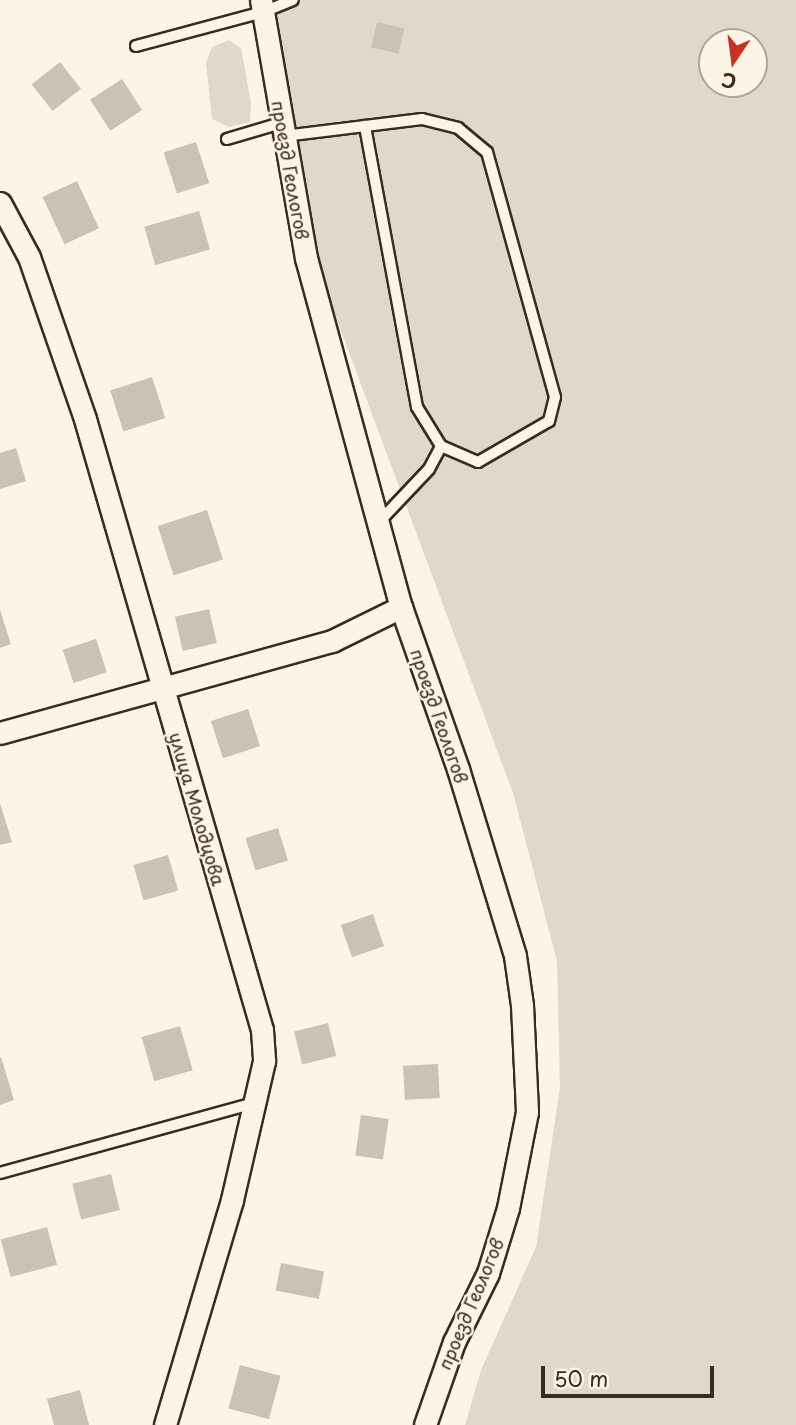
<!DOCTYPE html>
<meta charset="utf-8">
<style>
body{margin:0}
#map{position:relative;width:796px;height:1425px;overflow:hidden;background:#fcf5e5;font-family:"Playpen Sans",sans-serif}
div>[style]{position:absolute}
.green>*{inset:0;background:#e0d8c8}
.building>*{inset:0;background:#ccc2b3;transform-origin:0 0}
.roads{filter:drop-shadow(2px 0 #3b2a1e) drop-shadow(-2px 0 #3b2a1e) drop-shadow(0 2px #3b2a1e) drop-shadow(0 -2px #3b2a1e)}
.service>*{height:10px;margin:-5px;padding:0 5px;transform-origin:5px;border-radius:5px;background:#fcf5e5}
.minor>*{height:21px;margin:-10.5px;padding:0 10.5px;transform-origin:10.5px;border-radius:10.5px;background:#fcf5e5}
span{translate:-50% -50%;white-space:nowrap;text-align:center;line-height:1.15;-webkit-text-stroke:5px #fcf5e5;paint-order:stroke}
.street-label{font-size:18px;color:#3b2a1e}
.north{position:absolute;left:698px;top:28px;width:70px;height:70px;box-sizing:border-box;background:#fcf5e5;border:2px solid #afa495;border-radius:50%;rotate:193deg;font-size:19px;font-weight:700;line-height:28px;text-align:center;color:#3b2a1e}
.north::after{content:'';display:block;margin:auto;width:24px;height:32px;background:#c8321e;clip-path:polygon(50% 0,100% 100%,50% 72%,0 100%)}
.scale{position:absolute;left:541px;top:1366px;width:173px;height:32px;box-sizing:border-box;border:4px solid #3b2a1e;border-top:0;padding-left:9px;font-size:21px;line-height:24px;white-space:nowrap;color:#3b2a1e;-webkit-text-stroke:5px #fcf5e5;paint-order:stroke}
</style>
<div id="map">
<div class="green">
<div style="clip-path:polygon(evenodd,249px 0,796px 0,796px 1425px,465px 1425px,481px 1370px,536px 1247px,560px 1087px,557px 961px,513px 793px,273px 148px,249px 0,712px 42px,754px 42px,754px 84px,712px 84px,712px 42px)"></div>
<div style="clip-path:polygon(229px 40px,241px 48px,251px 103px,250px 122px,229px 127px,212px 119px,206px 63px,212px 47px)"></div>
</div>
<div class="building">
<div style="left:377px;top:22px;width:28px;height:26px;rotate:13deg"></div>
<div style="left:60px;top:62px;width:34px;height:36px;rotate:52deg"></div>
<div style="left:122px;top:79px;width:37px;height:38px;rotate:57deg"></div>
<div style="left:196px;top:142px;width:43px;height:34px;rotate:72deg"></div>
<div style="left:77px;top:181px;width:52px;height:38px;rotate:65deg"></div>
<div style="left:199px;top:211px;width:40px;height:57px;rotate:74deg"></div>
<div style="left:152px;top:377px;width:43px;height:44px;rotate:72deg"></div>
<div style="clip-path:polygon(16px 448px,26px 481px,0 489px,0 453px)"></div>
<div style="left:207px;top:510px;width:52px;height:52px;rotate:72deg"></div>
<div style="left:209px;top:609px;width:35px;height:35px;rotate:77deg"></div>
<div style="clip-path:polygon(0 610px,11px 644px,0 648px)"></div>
<div style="left:96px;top:639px;width:35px;height:35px;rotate:72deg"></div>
<div style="left:248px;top:709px;width:39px;height:39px;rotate:72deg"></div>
<div style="clip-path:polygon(0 803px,12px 842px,0 845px)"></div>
<div style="left:278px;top:828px;width:34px;height:34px;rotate:73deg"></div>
<div style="left:168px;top:855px;width:37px;height:36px;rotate:74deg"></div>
<div style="left:373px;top:914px;width:34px;height:34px;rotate:71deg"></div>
<div style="left:328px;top:1023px;width:34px;height:35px;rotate:76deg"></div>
<div style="left:180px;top:1026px;width:46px;height:40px;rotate:74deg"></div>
<div style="clip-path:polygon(1px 1057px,14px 1100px,0 1105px,0 1058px)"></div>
<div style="left:438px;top:1064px;width:34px;height:35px;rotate:87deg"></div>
<div style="left:361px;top:1115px;width:28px;height:41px;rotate:8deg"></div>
<div style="left:111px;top:1174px;width:37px;height:40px;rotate:76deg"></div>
<div style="left:47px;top:1227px;width:39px;height:48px;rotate:75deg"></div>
<div style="left:281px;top:1263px;width:44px;height:28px;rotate:11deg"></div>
<div style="left:240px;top:1365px;width:42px;height:45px;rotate:15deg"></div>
<div style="clip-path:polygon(80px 1390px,89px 1425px,54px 1425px,47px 1399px)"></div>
</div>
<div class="roads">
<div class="service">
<div style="left:136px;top:46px;width:131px;rotate:-15deg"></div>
<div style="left:263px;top:12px;width:32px;rotate:-22deg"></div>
<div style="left:284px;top:136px;width:139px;rotate:-7deg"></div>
<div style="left:422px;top:119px;width:37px;rotate:14deg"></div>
<div style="left:458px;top:128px;width:38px;rotate:40deg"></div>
<div style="left:487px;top:152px;width:254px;rotate:74.5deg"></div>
<div style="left:555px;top:397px;width:25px;rotate:104deg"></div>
<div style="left:549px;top:421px;width:82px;rotate:150deg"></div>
<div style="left:478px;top:462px;width:40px;rotate:-156.6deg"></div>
<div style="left:441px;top:446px;width:46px;rotate:-121.6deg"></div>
<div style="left:417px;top:407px;width:286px;rotate:-100.5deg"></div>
<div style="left:227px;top:139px;width:56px;rotate:-16.5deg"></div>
<div style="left:378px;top:523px;width:74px;rotate:-46.6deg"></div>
<div style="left:429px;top:469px;width:26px;rotate:-62deg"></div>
<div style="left:0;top:1173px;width:263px;rotate:-15.4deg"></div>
</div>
<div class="minor">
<div style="left:261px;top:0;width:262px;rotate:80.1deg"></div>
<div style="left:306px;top:258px;width:362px;rotate:74.8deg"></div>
<div style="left:401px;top:607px;width:172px;rotate:70.6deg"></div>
<div style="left:458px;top:769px;width:195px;rotate:73deg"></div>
<div style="left:515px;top:956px;width:49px;rotate:81.9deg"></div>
<div style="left:522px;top:1005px;width:107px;rotate:87.3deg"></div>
<div style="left:527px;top:1112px;width:98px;rotate:101.2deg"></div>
<div style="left:508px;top:1208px;width:68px;rotate:107.1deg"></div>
<div style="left:488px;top:1273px;width:77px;rotate:116.2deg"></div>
<div style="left:454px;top:1342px;width:88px;rotate:109.3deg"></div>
<div style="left:0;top:203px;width:61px;rotate:61.8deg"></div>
<div style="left:29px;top:257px;width:171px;rotate:70.9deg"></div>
<div style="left:85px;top:419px;width:636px;rotate:73.84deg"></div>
<div style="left:262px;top:1030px;width:31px;rotate:86deg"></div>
<div style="left:264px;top:1061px;width:143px;rotate:103deg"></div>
<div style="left:232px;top:1200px;width:235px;rotate:106.6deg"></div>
<div style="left:0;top:733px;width:345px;rotate:-15.5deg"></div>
<div style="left:332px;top:641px;width:77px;rotate:-26.2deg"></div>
</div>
</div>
<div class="street-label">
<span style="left:290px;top:170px;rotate:80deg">проезд Геологов</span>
<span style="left:439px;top:716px;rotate:71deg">проезд Геологов</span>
<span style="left:197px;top:809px;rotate:74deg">улица Молодцова</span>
<span style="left:471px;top:1304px;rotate:-67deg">проезд Геологов</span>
</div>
<div class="north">С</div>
<div class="scale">50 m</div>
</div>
